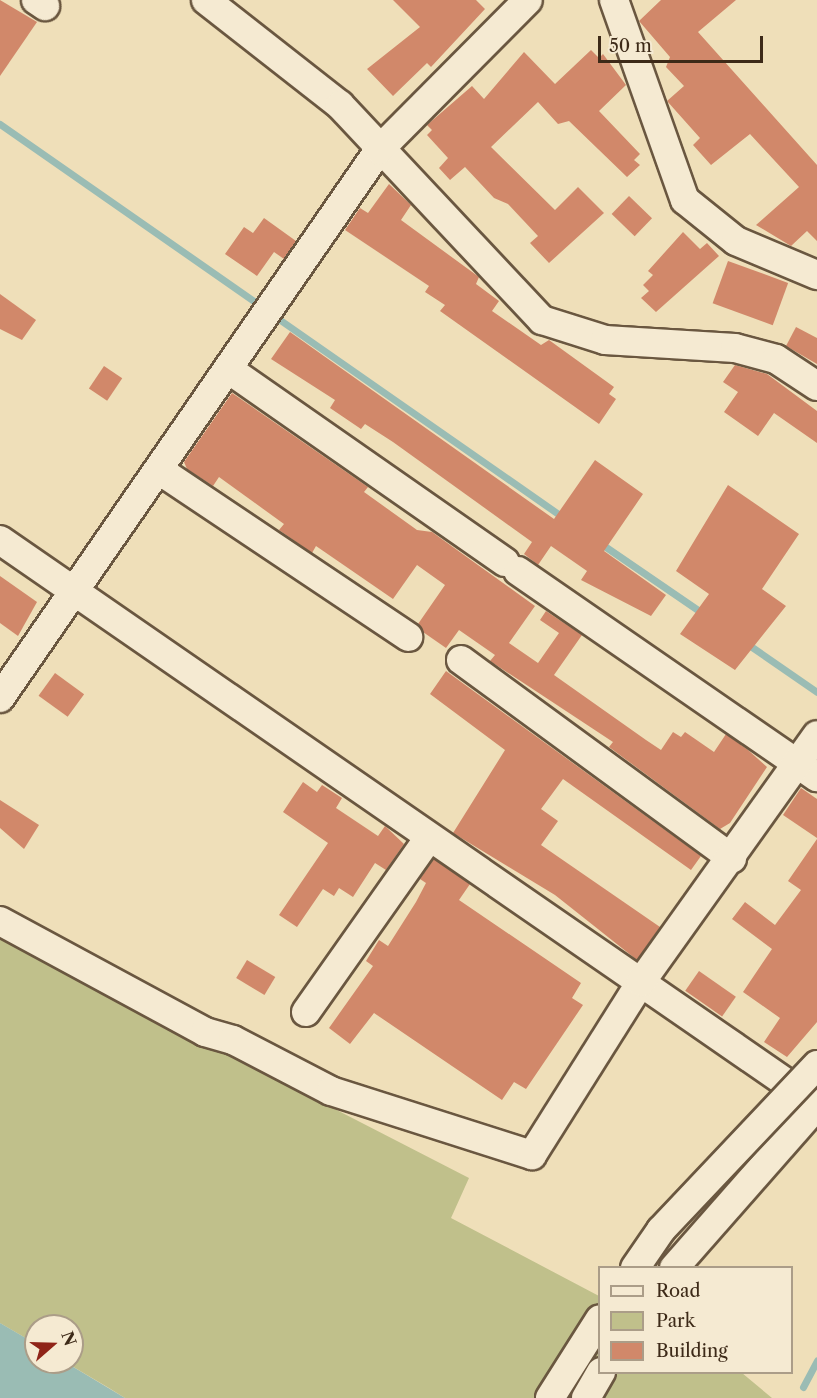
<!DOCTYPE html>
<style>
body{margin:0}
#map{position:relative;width:817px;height:1398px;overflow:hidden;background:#efdfb9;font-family:"Libre Caslon Text",serif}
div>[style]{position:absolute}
.green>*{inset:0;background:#c0c08b}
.water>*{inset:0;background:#9abcb4}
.stream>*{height:7px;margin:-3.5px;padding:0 3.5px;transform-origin:3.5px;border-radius:3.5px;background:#9abcb4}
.building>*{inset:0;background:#d1886a;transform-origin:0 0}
.roads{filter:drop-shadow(2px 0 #6a5740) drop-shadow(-2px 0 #6a5740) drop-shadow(0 2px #6a5740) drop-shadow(0 -2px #6a5740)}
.minor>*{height:28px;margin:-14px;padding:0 14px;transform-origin:14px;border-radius:14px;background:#f5ead2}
.bridges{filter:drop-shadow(2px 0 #6a5740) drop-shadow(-2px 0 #6a5740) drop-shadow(0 2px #6a5740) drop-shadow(0 -2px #6a5740)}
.minor-bridge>*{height:28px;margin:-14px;padding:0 14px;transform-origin:14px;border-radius:14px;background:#f5ead2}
span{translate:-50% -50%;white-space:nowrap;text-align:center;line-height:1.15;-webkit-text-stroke:5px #f5ead2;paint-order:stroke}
.legend{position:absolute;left:598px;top:1266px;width:195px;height:108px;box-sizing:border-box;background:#f5ead2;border:2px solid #ab9d88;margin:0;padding:8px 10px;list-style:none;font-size:18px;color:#3d2a18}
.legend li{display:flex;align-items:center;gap:12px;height:30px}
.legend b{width:30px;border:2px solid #ab9d88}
.north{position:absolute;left:24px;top:1314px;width:60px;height:60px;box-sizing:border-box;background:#f5ead2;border:2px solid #ab9d88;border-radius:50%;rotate:70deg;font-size:16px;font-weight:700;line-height:24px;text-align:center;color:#3d2a18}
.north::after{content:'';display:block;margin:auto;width:21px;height:27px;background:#8f2418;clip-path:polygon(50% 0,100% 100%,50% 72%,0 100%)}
.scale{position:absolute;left:598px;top:36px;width:165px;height:27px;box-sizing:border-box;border:3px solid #3d2a18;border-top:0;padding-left:8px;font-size:18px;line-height:21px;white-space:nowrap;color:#3d2a18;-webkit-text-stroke:4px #f5ead2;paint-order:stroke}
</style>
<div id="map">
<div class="green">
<div style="clip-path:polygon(0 937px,469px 1178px,451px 1218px,599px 1296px,600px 1372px,742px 1373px,772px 1398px,125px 1398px,109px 1388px,65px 1362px,72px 1362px,72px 1326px,36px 1326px,36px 1344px,0 1323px)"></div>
</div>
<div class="water">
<div style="clip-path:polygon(0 1323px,36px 1344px,36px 1362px,65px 1362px,125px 1398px,0 1398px)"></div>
</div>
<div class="stream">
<div style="left:0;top:124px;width:322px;rotate:34.9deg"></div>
<div style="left:273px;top:315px;width:355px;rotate:34.9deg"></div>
<div style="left:600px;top:543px;width:127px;rotate:34.4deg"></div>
<div style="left:746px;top:643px;width:86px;rotate:34.6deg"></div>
<div style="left:803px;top:1387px;width:30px;rotate:-62deg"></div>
</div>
<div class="building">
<div style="clip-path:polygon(0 0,37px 22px,0 76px)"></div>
<div style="clip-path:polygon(393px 0,476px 0,485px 9px,431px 67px,427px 63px,393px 96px,367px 69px,420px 27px)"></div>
<div style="clip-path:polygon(661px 0,736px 0,698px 32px,817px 165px,817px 241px,807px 231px,791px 246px,756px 225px,799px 187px,750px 134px,711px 165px,693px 145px,700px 138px,667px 101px,684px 86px,666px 67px,670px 57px,639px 21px)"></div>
<div style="clip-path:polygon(591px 50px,599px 58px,603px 54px,626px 85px,599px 111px,640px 154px,634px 160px,640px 165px,627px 177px,569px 121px,558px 124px,538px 102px,491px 147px,555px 210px,578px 187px,604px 213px,549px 263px,530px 243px,538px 236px,508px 204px,494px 198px,465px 167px,450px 180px,439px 168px,448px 158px,427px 135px,432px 130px,427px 125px,472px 86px,484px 99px,524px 52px,555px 84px)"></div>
<div style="clip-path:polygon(389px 184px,411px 205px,401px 220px,479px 277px,476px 284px,499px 301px,492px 311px,541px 345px,549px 340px,614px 387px,609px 394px,616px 399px,599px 424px,440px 311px,445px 305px,425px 292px,429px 286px,345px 230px,360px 208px,368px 213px)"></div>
<div style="left:629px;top:196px;width:32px;height:25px;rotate:44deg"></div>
<div style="clip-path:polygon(264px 218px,296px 241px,284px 259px,274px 252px,257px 276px,225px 254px,244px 227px,253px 233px)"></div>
<div style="clip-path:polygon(683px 232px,700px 249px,707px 243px,719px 256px,656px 312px,641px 298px,649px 291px,643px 285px,653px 275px,648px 271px)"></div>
<div style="left:728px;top:261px;width:64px;height:45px;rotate:20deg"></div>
<div style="clip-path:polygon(0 294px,36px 320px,22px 340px,0 329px)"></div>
<div style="clip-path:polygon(796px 327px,817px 338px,817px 364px,786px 346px)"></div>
<div style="clip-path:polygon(290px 332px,554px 519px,595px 460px,643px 494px,604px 551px,666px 595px,651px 616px,581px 580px,587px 571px,551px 546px,538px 565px,524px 554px,532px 542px,393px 442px,365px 424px,361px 429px,330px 408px,335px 400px,271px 359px)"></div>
<div style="clip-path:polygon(735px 365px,767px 374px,817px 411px,817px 443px,774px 413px,758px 436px,724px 412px,738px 392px,723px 382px)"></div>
<div style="left:104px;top:366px;width:22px;height:27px;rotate:34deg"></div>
<div style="clip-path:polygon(232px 393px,368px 487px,364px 492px,417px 530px,432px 532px,535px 606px,509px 643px,538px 663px,559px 633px,540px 620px,546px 611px,582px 635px,554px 675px,646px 740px,661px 750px,673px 732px,681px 737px,685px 732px,714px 752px,726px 734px,748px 750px,767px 767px,730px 823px,720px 829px,609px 747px,613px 742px,490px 661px,495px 655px,459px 630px,446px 648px,423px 632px,418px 624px,445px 585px,417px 565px,393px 599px,316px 546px,312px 553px,279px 530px,284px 524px,219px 477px,213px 486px,187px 469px,184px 462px)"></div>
<div style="clip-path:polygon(728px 485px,799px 534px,762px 589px,786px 606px,735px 670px,680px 634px,709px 594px,676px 571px)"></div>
<div style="clip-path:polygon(0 576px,37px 602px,18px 636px,0 623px)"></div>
<div style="clip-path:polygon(446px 671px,701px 856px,691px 870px,563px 779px,541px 809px,558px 821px,541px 845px,660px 927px,637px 960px,555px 895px,453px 833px,505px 750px,430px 694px)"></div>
<div style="left:55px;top:673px;width:36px;height:28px;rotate:36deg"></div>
<div style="clip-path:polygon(303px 782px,317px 792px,322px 785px,342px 798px,336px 808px,378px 836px,385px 826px,404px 844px,386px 870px,375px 863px,353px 897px,339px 888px,334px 896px,323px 889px,297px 927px,279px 915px,328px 843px,283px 812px)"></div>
<div style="clip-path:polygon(801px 788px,817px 799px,817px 838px,783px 815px)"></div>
<div style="clip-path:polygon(0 800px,39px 825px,24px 849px,0 828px)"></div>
<div style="clip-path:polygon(817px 839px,817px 1022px,787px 1057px,764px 1042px,780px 1018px,743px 992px,772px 949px,732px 919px,745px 902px,775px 925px,801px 890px,788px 881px)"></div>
<div style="clip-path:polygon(434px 859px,470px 884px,459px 900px,581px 983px,572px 998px,583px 1005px,526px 1089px,514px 1082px,502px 1100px,374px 1013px,350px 1044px,329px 1028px,373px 966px,366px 961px,379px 940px,388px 946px,416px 902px,426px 883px,420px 879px)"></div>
<div style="left:247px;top:960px;width:33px;height:21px;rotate:31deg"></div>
<div style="left:699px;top:971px;width:45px;height:24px;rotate:35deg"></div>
</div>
<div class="roads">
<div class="minor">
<div style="left:36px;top:0;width:11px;rotate:34deg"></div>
<div style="left:206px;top:0;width:170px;rotate:38.1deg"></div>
<div style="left:340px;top:105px;width:295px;rotate:46.8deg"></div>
<div style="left:542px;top:320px;width:66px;rotate:17.6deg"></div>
<div style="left:605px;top:340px;width:130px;rotate:3.5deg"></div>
<div style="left:735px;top:348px;width:42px;rotate:15deg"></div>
<div style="left:776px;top:359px;width:49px;rotate:33.4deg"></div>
<div style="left:614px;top:0;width:212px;rotate:70.5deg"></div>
<div style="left:685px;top:200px;width:65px;rotate:38.8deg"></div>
<div style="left:736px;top:241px;width:88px;rotate:22.8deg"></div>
<div style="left:231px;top:371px;width:334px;rotate:34.9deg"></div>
<div style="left:159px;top:470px;width:300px;rotate:33.8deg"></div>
<div style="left:0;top:540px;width:993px;rotate:34.62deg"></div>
<div style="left:518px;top:571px;width:363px;rotate:34.6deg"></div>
<div style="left:461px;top:660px;width:336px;rotate:36.2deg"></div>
<div style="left:0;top:698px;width:666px;rotate:-55.33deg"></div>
<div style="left:379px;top:150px;width:211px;rotate:-45.2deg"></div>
<div style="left:0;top:921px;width:233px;rotate:28.4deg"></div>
<div style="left:205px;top:1032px;width:29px;rotate:16deg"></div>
<div style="left:233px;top:1040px;width:110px;rotate:27.5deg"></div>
<div style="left:331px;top:1091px;width:211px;rotate:17.7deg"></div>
<div style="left:532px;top:1155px;width:204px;rotate:-57.8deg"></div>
<div style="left:641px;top:982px;width:303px;rotate:-54.5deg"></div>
<div style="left:306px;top:1012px;width:212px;rotate:-54.8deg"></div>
<div style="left:674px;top:1268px;width:217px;rotate:-48.7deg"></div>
<div style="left:550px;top:1398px;width:93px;rotate:-57.7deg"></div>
<div style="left:586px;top:1398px;width:30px;rotate:-60deg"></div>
</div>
</div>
<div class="bridges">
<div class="minor-bridge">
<div style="left:635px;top:1268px;width:46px;rotate:-55.6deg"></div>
<div style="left:661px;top:1230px;width:227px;rotate:-46.6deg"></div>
</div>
</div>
<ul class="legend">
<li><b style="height:8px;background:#f5ead2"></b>Road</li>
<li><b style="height:16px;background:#c0c08b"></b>Park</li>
<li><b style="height:16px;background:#d1886a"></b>Building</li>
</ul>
<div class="north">N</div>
<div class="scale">50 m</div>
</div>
